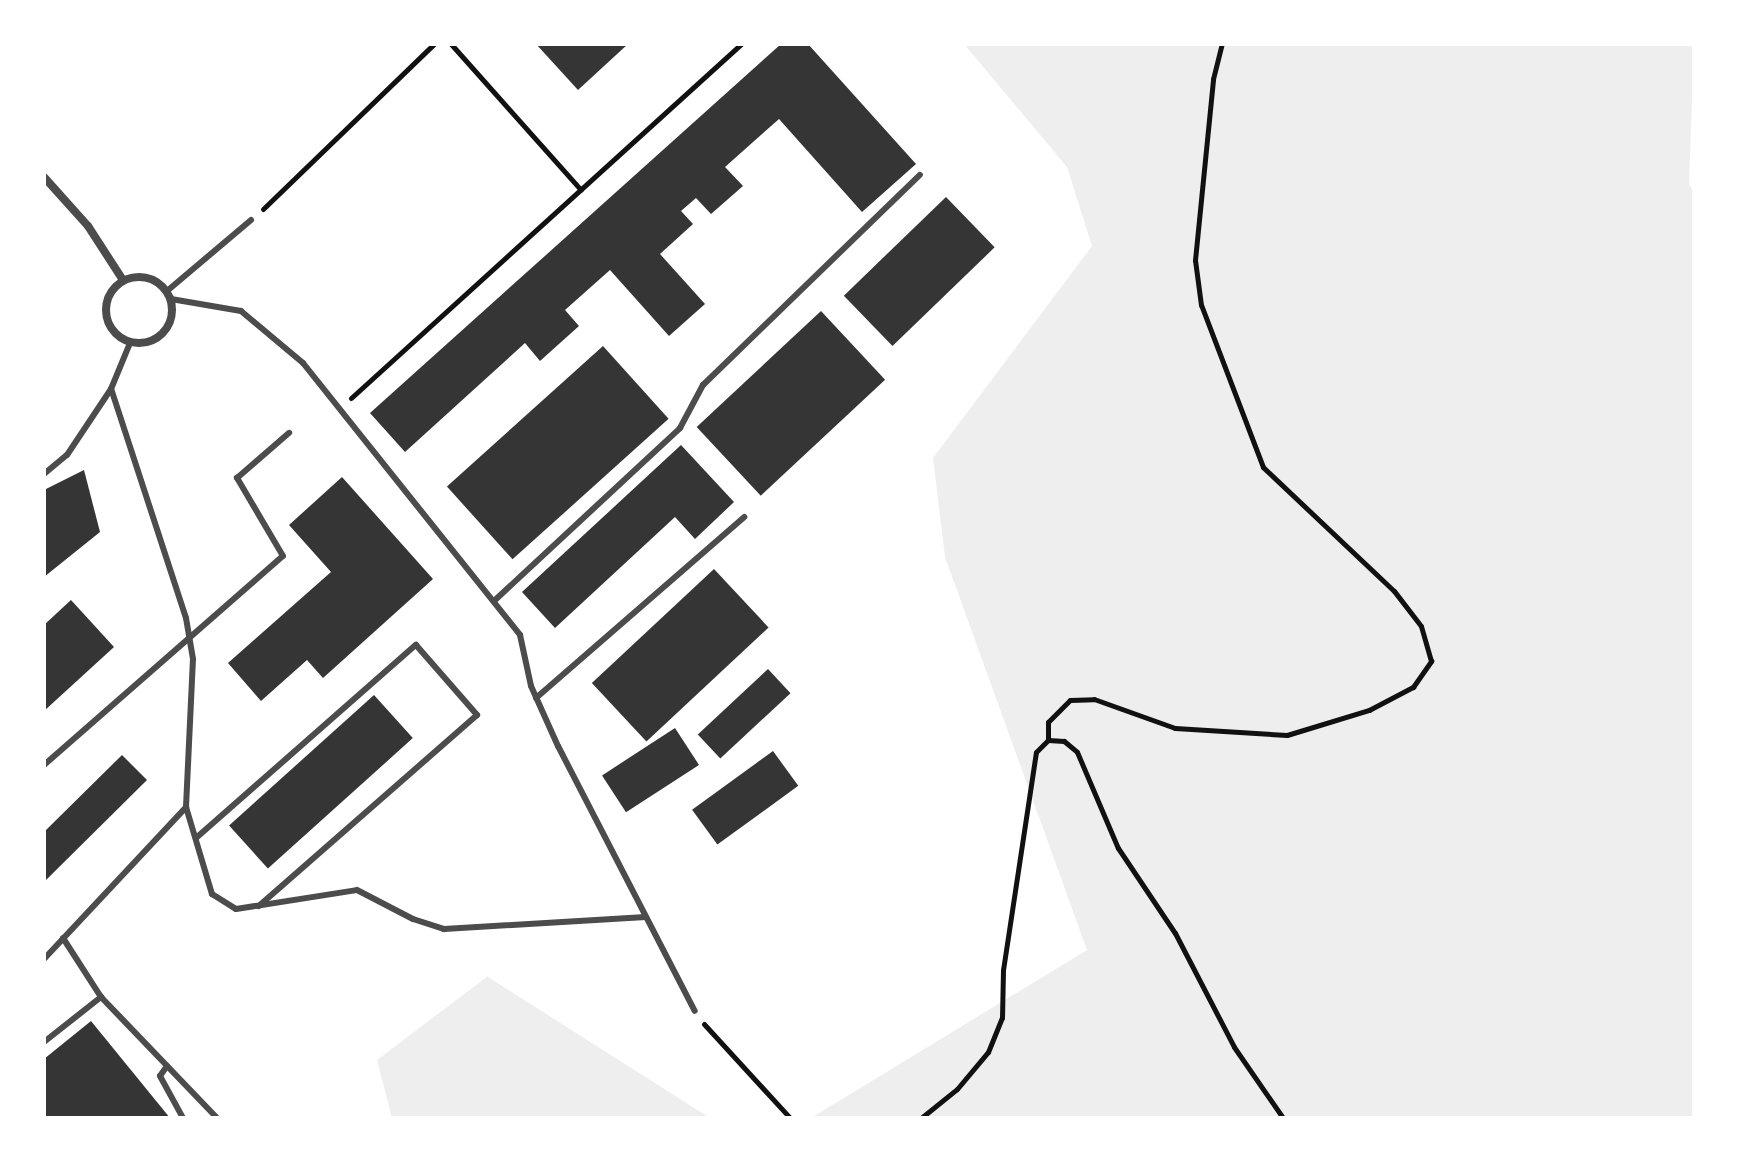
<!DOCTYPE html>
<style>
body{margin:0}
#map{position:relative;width:1738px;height:1162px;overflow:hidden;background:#fff;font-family:"IBM Plex Serif",serif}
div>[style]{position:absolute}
.green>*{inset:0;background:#eee}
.building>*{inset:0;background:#353535;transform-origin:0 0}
.path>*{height:5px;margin:-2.5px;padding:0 2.5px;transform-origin:2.5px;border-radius:2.5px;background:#111}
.service>*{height:6px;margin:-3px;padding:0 3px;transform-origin:3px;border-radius:3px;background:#4c4c4c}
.minor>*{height:8px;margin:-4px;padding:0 4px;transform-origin:4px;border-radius:4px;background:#4c4c4c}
.minor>.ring{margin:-4px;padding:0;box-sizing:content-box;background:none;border:8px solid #4c4c4c;border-radius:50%}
span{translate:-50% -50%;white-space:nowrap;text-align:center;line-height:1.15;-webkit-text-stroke:8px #fff;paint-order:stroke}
.frame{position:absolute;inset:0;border:46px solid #fff;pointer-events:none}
</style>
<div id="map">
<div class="green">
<div style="clip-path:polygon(964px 44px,1694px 44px,1689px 184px,1694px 193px,1694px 1118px,811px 1118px,1087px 950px,945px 557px,933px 458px,1092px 246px,1067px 167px)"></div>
<div style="clip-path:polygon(488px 976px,488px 977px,710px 1118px,392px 1118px,377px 1060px)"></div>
</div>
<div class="building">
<div style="clip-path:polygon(536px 44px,628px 44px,578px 90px)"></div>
<div style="clip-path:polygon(781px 44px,808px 44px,916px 164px,862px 212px,779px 119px,725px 167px,743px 186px,711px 214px,696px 198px,681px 211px,693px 224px,660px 254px,705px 304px,669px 336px,610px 270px,565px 310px,579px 326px,540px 361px,525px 343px,405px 452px,370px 413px)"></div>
<div style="left:946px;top:197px;width:70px;height:142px;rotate:46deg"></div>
<div style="left:821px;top:311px;width:94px;height:170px;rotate:47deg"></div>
<div style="left:603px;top:346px;width:98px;height:210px;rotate:48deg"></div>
<div style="clip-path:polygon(681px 445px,734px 502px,695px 539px,675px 517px,555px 628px,522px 592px)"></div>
<div style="clip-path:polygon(84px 470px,100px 532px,44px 577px,44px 490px)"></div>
<div style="clip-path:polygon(342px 477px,433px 579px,323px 678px,307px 660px,261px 701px,228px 663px,331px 572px,289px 525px)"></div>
<div style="left:714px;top:569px;width:80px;height:167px;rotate:47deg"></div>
<div style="clip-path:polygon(71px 600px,114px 647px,44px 711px,44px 625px)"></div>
<div style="left:768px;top:669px;width:33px;height:96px;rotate:47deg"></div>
<div style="left:374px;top:695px;width:58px;height:195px;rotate:48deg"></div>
<div style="left:675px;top:728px;width:44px;height:87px;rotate:57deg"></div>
<div style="left:773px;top:751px;width:43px;height:100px;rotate:54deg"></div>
<div style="clip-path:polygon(122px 755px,147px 780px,44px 882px,44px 832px)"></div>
<div style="clip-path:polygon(91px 1021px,170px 1118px,44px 1118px,44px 1059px)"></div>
</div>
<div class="path">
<div style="left:451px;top:44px;width:195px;rotate:48.3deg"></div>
<div style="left:263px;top:209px;width:238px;rotate:-44deg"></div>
<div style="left:351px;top:398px;width:527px;rotate:-42.23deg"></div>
<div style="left:1048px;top:740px;width:16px;rotate:4deg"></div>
<div style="left:1064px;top:741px;width:17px;rotate:40deg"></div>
<div style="left:1077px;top:752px;width:104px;rotate:66.9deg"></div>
<div style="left:1118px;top:848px;width:102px;rotate:56.2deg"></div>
<div style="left:1175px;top:933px;width:128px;rotate:62.6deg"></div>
<div style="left:1234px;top:1047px;width:86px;rotate:55.4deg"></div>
<div style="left:704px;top:1024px;width:127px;rotate:47.5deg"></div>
<div style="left:921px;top:1118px;width:46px;rotate:-38.9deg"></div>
<div style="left:957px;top:1089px;width:48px;rotate:-50deg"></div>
<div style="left:988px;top:1052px;width:37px;rotate:-68deg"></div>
<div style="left:1002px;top:1018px;width:48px;rotate:-88.8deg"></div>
<div style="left:1003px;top:970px;width:220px;rotate:-81.4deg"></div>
<div style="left:1036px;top:752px;width:17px;rotate:-45deg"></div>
<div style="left:1048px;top:740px;width:18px;rotate:-90deg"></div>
<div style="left:1048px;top:722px;width:31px;rotate:-45deg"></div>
<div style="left:1070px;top:700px;width:24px;rotate:-2deg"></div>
<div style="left:1094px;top:699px;width:86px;rotate:19.7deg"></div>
<div style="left:1175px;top:728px;width:112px;rotate:3.6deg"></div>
<div style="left:1287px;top:735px;width:86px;rotate:-17deg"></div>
<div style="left:1369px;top:710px;width:50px;rotate:-27.6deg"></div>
<div style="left:1413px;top:687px;width:32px;rotate:-55deg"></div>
<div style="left:1431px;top:661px;width:36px;rotate:-106deg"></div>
<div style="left:1421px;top:626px;width:44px;rotate:-127.6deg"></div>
<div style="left:1394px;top:591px;width:180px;rotate:-136.6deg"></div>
<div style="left:1263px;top:467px;width:173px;rotate:-110.9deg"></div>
<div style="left:1201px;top:305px;width:45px;rotate:-97.6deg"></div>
<div style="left:1195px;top:260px;width:182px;rotate:-84.3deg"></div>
<div style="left:1213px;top:79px;width:36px;rotate:-76deg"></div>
</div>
<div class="service">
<div style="left:167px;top:291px;width:110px;rotate:-40.2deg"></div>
<div style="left:171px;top:299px;width:71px;rotate:9.7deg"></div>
<div style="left:241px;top:311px;width:81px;rotate:40deg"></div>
<div style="left:303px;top:363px;width:348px;rotate:51.4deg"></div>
<div style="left:520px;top:635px;width:52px;rotate:77.8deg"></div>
<div style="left:531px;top:686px;width:66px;rotate:65.8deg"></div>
<div style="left:558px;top:746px;width:298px;rotate:62.7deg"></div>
<div style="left:44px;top:474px;width:30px;rotate:-40deg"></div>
<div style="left:67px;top:455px;width:79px;rotate:-56.3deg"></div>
<div style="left:494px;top:601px;width:254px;rotate:-42.9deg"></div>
<div style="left:680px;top:428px;width:49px;rotate:-61.9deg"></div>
<div style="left:703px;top:385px;width:302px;rotate:-44.1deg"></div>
<div style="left:536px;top:698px;width:276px;rotate:-41deg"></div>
<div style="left:44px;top:765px;width:317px;rotate:-41.2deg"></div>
<div style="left:283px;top:556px;width:91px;rotate:-120.5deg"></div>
<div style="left:237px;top:478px;width:69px;rotate:-40.9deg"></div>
<div style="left:186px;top:807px;width:91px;rotate:73.4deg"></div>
<div style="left:212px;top:894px;width:28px;rotate:32deg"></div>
<div style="left:236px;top:909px;width:122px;rotate:-8.9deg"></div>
<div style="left:357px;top:890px;width:63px;rotate:27.4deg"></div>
<div style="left:413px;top:919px;width:33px;rotate:18deg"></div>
<div style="left:444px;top:929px;width:202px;rotate:-3.4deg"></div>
<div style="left:196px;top:838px;width:293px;rotate:-41.3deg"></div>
<div style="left:416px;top:645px;width:93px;rotate:48.9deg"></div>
<div style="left:477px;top:715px;width:290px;rotate:138.8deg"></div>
<div style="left:63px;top:938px;width:70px;rotate:57.2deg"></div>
<div style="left:101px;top:997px;width:168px;rotate:46.2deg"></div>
<div style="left:44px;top:959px;width:208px;rotate:-46.9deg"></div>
<div style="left:186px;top:807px;width:148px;rotate:-87.3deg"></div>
<div style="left:193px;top:659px;width:42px;rotate:-99.7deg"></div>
<div style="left:186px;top:618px;width:241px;rotate:-108.1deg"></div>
<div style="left:111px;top:389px;width:50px;rotate:-67.6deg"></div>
<div style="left:44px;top:1042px;width:73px;rotate:-38.3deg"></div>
<div style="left:167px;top:1066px;width:12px;rotate:125deg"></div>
<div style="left:160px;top:1076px;width:48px;rotate:61.3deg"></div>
</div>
<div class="minor">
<div style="left:44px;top:177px;width:66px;rotate:48.1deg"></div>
<div style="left:88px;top:226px;width:64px;rotate:57.1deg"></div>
<div class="ring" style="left:106px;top:277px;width:58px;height:58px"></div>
</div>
<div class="frame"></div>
</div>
